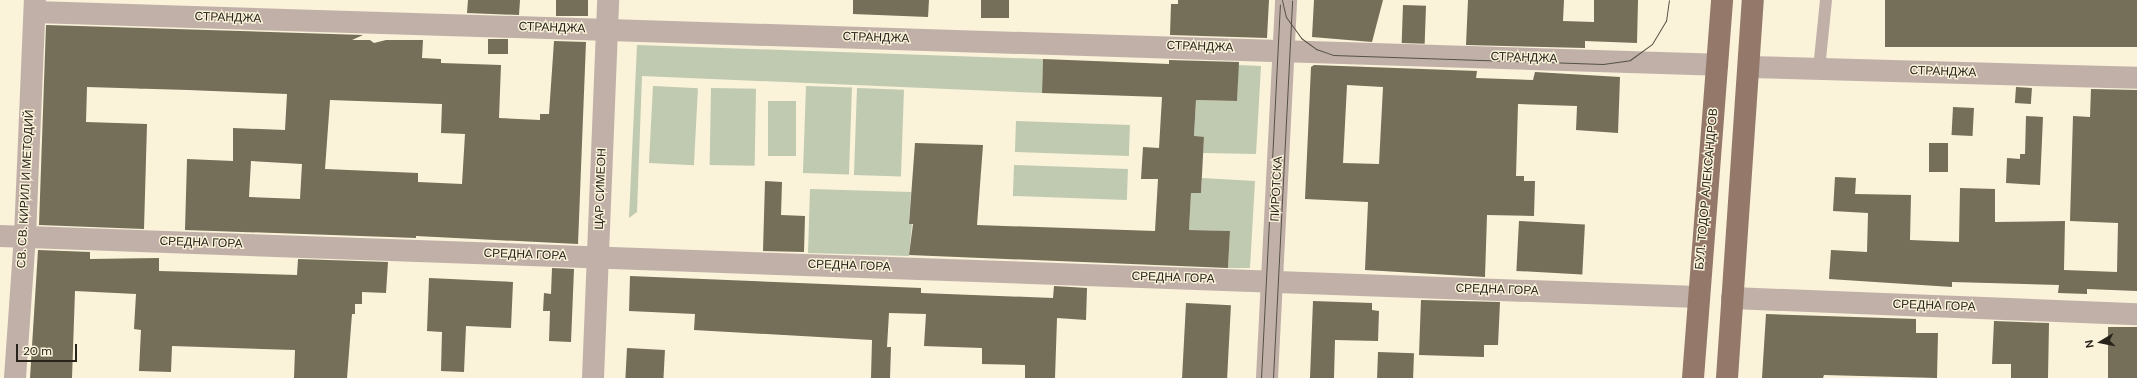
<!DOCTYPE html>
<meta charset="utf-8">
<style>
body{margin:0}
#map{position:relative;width:2137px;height:378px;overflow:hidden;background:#faf2d9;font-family:"DM Sans",sans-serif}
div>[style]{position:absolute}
.green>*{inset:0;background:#bfcab1;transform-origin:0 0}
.building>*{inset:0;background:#756e58;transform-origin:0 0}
.service>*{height:12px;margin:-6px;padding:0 6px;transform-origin:6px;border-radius:6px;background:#c0b0a8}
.minor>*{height:22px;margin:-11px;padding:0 11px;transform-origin:11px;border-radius:11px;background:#c0b0a8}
.tertiary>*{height:22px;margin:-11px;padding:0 11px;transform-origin:11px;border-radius:11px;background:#c0b0a8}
.primary>*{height:22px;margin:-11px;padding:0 11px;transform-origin:11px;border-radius:11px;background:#94796b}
.tram>*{height:1px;margin:-0.5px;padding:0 0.5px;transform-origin:0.5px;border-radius:0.5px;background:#565144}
span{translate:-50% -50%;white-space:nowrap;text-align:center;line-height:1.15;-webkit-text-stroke:3px #faf2d9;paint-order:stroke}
.street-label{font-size:12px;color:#28241b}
.north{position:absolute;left:2081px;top:322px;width:40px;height:40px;-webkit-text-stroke:3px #faf2d9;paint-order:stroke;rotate:260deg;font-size:11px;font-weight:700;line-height:16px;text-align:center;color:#28241b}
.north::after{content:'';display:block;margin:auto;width:14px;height:18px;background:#28241b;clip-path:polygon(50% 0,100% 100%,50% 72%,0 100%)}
.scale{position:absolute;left:16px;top:344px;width:61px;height:18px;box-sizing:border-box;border:2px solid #28241b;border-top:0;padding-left:5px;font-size:12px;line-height:14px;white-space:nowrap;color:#28241b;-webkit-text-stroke:3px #faf2d9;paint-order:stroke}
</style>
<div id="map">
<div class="green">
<div style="clip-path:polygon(637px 45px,1043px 59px,1042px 93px,642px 76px,637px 212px,629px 218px)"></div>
<div style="clip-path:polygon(1238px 65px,1261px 66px,1256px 154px,1203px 153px,1204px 137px,1194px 137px,1196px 100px,1237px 101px)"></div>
<div style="left:653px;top:86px;width:45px;height:77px;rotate:3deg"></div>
<div style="left:806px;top:86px;width:46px;height:87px;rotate:2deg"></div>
<div style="left:711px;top:88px;width:45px;height:77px;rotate:1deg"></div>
<div style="left:857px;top:88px;width:47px;height:87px;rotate:2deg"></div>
<div style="left:768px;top:101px;width:28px;height:55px"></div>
<div style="left:1016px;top:121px;width:114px;height:31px;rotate:2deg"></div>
<div style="left:1014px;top:165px;width:114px;height:31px;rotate:2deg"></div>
<div style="clip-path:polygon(1202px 178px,1255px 181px,1250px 268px,1228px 268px,1230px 231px,1189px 230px,1191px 193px,1201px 193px)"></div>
<div style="clip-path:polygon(810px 189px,911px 192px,909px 223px,912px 224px,909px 256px,808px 253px)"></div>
</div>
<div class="building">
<div style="clip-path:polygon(468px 0,520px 0,519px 15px,467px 13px)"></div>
<div style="left:556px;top:0;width:32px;height:16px"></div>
<div style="clip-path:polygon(853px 0,929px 0,928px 17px,853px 14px)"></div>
<div style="left:981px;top:0;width:28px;height:18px"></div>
<div style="clip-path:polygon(1178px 0,1269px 0,1267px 38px,1170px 35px,1171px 4px,1178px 4px)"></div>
<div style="clip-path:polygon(1314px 0,1383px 0,1372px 42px,1312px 37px)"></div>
<div style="clip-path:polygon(1468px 0,1564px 0,1563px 21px,1594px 22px,1594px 0,1638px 0,1637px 43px,1585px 41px,1585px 48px,1466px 45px)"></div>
<div style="left:1885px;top:0;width:252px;height:47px"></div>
<div style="left:1403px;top:5px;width:23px;height:38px;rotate:2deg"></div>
<div style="clip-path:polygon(evenodd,46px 25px,363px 35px,352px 40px,370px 40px,374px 43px,386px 40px,423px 40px,422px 58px,441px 59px,441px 63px,501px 65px,499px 118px,540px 120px,540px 114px,549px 114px,554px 41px,586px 42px,578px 244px,416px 236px,416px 238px,389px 237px,185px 230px,187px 159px,233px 161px,233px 128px,285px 130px,287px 94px,188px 90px,87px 87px,86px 122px,147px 124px,144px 229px,39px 225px,46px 25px,330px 100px,442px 104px,441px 133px,465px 134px,462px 184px,418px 182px,418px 173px,325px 169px,330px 100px,46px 25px,251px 161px,302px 164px,300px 199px,249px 197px,251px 161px)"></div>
<div style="left:488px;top:39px;width:20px;height:15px"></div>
<div style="clip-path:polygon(1043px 59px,1169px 64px,1169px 60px,1239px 62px,1237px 101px,1196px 100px,1194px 136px,1204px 137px,1201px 193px,1191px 193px,1189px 230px,1230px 231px,1228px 268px,909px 255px,913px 224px,909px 224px,915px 143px,983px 145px,977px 225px,1155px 231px,1158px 179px,1141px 179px,1143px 147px,1159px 148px,1162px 97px,1042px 93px)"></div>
<div style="clip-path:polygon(evenodd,1314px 65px,1477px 71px,1476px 78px,1533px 80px,1535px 72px,1620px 77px,1618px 133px,1576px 130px,1577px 106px,1518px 104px,1516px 176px,1524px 176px,1524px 181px,1535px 181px,1534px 216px,1487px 215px,1485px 277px,1365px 270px,1368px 202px,1305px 199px,1311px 67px,1314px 65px,1347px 85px,1383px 87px,1379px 164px,1343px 163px,1347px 85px)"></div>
<div style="left:2016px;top:87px;width:16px;height:16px;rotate:4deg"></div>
<div style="clip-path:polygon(2091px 89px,2137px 90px,2137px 291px,2087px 289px,2087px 294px,2058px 293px,2059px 285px,1952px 282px,1952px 287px,1829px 279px,1831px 250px,1867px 252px,1868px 213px,1833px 211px,1835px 177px,1856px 178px,1855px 194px,1911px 195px,1910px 240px,1959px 242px,1960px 188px,1995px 189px,1995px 222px,2065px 221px,2064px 270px,2117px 272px,2118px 223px,2070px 221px,2073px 116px,2090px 117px)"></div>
<div style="left:1953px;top:107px;width:21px;height:28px;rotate:3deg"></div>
<div style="clip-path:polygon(2026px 116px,2043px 117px,2040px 185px,2006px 183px,2007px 158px,2020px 159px,2020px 154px,2025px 154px)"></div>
<div style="left:1929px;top:143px;width:19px;height:29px"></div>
<div style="clip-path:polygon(765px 181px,782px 182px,781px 215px,805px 216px,804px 252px,763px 251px)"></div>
<div style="left:1519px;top:221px;width:66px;height:50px;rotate:3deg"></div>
<div style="clip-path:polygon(38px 250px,90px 252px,90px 259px,159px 258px,159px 271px,297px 275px,298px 259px,388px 262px,386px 293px,362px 292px,362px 304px,355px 304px,355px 314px,352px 314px,347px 378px,294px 378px,295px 350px,172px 346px,171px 372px,139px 371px,141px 330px,134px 329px,136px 294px,75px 291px,72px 378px,30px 378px)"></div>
<div style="clip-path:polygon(552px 268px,574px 269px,571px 342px,549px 341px,550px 311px,543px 311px,544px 293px,551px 294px)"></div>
<div style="clip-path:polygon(630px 276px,921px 288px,921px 293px,1053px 298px,1054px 286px,1087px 288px,1086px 320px,1057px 318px,1055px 378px,1025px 378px,1025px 365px,982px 364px,982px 348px,924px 346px,926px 314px,889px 313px,887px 347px,891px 347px,890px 378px,871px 378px,872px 340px,694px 330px,695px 314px,629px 311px)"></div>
<div style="clip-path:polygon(429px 278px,513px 282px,511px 328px,466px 326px,464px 372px,441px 371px,442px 332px,427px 331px)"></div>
<div style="clip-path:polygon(1421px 300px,1500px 302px,1498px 345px,1484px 345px,1484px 357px,1419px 355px)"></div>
<div style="clip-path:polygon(1313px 301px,1372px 303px,1372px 310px,1379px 311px,1378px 341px,1335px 340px,1334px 378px,1310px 378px)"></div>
<div style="left:1186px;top:303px;width:45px;height:75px;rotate:3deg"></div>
<div style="clip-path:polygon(1766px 314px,1916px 319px,1916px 333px,1938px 333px,1937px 378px,1824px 375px,1823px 378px,1762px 378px)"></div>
<div style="clip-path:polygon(1994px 321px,2049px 323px,2048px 378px,2011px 378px,2011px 364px,1992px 364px)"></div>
<div style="left:2108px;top:327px;width:29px;height:51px"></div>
<div style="left:627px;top:348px;width:38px;height:30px;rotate:3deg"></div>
<div style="left:1378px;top:352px;width:36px;height:26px;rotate:2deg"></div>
</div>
<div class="service">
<div style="left:1819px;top:69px;width:69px;rotate:-84.2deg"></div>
</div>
<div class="minor">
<div style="left:35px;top:12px;width:1683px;rotate:1.8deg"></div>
<div style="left:1749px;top:67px;width:388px;rotate:1.6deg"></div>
<div style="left:0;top:236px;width:1699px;rotate:2.06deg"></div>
<div style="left:1732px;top:298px;width:405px;rotate:2.3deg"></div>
<div style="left:15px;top:378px;width:142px;rotate:-86deg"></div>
<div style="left:25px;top:236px;width:236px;rotate:-87.6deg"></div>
<div style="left:1267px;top:378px;width:378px;rotate:-87.1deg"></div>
</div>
<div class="tertiary">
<div style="left:593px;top:378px;width:378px;rotate:-87.7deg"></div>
</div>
<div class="primary">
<div style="left:1693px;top:378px;width:379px;rotate:-85.6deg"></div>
<div style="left:1727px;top:378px;width:379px;rotate:-86.1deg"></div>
</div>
<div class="tram">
<div style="left:1282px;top:0;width:17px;rotate:77deg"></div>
<div style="left:1286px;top:17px;width:26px;rotate:54deg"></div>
<div style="left:1301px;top:38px;width:19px;rotate:36deg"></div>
<div style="left:1316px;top:49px;width:18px;rotate:19deg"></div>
<div style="left:1333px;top:55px;width:270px;rotate:1.9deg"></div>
<div style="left:1603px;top:64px;width:27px;rotate:-8deg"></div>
<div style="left:1630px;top:60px;width:27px;rotate:-36deg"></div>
<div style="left:1652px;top:44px;width:27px;rotate:-59deg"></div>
<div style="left:1666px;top:21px;width:21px;rotate:-82deg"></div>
<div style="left:1261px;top:378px;width:374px;rotate:-87.1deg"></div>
<div style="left:1273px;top:378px;width:378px;rotate:-87.1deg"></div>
</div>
<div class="street-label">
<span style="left:228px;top:18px;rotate:2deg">СТРАНДЖА</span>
<span style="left:552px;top:28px;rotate:2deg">СТРАНДЖА</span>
<span style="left:876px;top:38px;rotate:2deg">СТРАНДЖА</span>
<span style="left:1200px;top:47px;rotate:2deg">СТРАНДЖА</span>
<span style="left:1524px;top:58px;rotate:2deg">СТРАНДЖА</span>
<span style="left:1943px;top:72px;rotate:2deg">СТРАНДЖА</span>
<span style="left:26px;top:189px;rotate:-87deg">СВ. СВ. КИРИЛ И МЕТОДИЙ</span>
<span style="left:601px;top:189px;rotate:-88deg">ЦАР СИМЕОН</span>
<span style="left:1277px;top:189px;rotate:-87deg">ПИРОТСКА</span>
<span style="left:1707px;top:189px;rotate:-85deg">БУЛ. ТОДОР АЛЕКСАНДРОВ</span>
<span style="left:201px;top:243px;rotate:2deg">СРЕДНА ГОРА</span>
<span style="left:525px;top:255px;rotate:2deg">СРЕДНА ГОРА</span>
<span style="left:849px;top:266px;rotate:2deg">СРЕДНА ГОРА</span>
<span style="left:1173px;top:278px;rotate:2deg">СРЕДНА ГОРА</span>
<span style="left:1497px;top:290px;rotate:2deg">СРЕДНА ГОРА</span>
<span style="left:1934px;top:306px;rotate:2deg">СРЕДНА ГОРА</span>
</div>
<div class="north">N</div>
<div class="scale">20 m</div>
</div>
